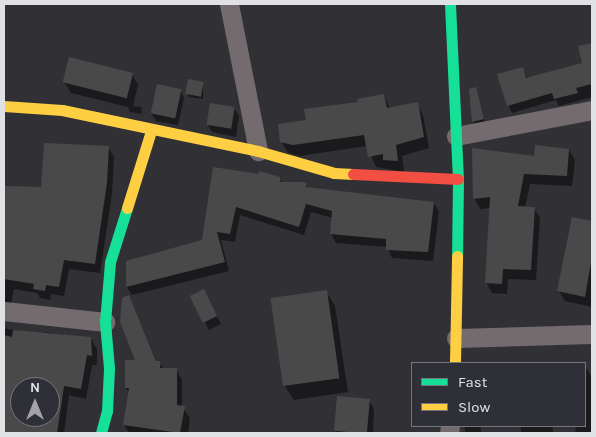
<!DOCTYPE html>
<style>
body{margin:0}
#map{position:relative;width:596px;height:437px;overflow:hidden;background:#313135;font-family:Karla,sans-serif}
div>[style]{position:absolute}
.shadow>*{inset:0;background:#0007;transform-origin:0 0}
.building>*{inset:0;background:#4a494a;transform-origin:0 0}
.street>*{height:19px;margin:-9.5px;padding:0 9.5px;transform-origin:9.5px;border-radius:9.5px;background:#736b6d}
.fast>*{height:11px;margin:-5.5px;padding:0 5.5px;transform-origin:5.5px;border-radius:5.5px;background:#16e098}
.slow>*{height:11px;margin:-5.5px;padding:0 5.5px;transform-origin:5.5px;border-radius:5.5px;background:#ffcf43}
.jam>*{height:11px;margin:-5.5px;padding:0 5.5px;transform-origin:5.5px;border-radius:5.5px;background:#f24e42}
span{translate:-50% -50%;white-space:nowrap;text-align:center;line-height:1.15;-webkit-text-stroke:5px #2f3037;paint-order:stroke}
.frame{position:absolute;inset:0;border:5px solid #e0e1e5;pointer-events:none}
.legend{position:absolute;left:411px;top:362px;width:175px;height:65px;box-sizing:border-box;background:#2f3037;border:1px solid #76777d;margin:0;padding:6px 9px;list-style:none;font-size:15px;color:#e0e1e5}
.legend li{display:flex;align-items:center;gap:10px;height:25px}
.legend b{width:25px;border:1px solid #76777d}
.north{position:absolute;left:10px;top:377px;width:50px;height:50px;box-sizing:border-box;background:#2f3037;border:1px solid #76777d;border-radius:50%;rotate:0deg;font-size:14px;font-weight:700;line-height:20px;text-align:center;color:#e0e1e5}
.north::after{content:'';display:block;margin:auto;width:18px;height:22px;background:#a3a3a7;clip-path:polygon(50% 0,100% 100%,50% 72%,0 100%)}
</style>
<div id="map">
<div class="shadow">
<div style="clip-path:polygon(592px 44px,592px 97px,559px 106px,556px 100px,512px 113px,508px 105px,522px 68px,528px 79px,583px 64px,579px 47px)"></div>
<div style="clip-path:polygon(132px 74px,138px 85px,133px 106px,141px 107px,142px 114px,130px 112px,128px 107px,71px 93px,64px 82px)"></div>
<div style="clip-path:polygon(203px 83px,203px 99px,189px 97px,187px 93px)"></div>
<div style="clip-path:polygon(180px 90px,184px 98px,178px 125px,156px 121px,151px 113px)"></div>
<div style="clip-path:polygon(477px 92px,485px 123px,475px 125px,473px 121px)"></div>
<div style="clip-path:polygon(384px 95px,390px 109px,417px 104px,423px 115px,429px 148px,402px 156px,404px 172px,376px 167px,367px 146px,300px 156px,288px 153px,281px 141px,307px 121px)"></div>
<div style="clip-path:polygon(234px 108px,239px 116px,236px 137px,212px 132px,208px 125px)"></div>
<div style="clip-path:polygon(108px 147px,114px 157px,112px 194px,100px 273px,69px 269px,64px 296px,51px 294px,50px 300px,40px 298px,37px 293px,14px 289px,10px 308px,4px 307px,4px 187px,42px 188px)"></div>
<div style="clip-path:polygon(569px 150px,575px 160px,572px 186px,530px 184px,525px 208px,534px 208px,540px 218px,536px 280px,508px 279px,507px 294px,492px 293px,486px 282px,490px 208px,480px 209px,474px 198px,535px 157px)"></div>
<div style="clip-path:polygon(214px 169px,279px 178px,282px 183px,306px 184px,308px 188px,434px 203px,439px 212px,433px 261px,392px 258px,387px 247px,336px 243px,331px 234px,333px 218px,311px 212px,304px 235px,240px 215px,235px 242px,221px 240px,229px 271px,132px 295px,127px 287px,203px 241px)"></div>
<div style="clip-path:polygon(573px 218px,592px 222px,592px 307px,565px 301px,559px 291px)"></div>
<div style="clip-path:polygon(326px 291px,335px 306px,348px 392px,294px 400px,285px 386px)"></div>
<div style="clip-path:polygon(129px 296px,157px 362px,164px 369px,176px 369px,182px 380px,182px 407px,190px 418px,188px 433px,129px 433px,124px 425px,130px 394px,126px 388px,127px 362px,137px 362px)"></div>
<div style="clip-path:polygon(192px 296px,208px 298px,221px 324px,209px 330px)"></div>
<div style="clip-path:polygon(evenodd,4px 328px,43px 336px,44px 332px,91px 339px,97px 349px,97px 365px,92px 365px,86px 399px,69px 395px,64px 433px,4px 433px,10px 432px,15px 398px,4px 396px,4px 328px,20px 387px,50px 387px,50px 417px,20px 417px,20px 387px)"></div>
<div style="clip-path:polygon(585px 366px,591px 376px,592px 433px,575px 433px,576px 426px,585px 426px)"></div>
<div style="clip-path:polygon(338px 398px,369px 400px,374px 409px,373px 433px,336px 433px)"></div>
<div style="left:465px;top:426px;width:16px;height:7px"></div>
<div style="left:521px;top:426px;width:32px;height:7px"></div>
</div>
<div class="building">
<div style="clip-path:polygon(592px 43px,592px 84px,576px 88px,578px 93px,554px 99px,552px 93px,507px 106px,497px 74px,523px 67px,526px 78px,582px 63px,578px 46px)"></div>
<div style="left:69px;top:57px;width:66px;height:26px;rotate:14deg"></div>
<div style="left:188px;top:79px;width:16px;height:15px;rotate:11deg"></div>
<div style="left:157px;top:84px;width:25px;height:30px;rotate:12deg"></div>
<div style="clip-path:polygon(476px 87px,484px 119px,472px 122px,469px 89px)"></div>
<div style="clip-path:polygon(384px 94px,387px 108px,418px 102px,424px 137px,396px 145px,398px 161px,383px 160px,383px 154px,368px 157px,364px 135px,293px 145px,280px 142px,278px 124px,306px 120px,304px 109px,358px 102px,357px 99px)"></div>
<div style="left:210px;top:103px;width:25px;height:22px;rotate:9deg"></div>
<div style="clip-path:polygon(44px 143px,109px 146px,107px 183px,95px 264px,64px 260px,59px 287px,46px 285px,45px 291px,33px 289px,34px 284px,4px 279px,4px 186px,41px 187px)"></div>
<div style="clip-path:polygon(535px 145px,569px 149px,567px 176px,524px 174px,518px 206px,535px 207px,531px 270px,503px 269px,502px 284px,485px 283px,490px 197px,473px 199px,472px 148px,534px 156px)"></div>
<div style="clip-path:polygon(213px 167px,259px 174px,259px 171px,280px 177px,280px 182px,301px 182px,307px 183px,306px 187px,434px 202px,428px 252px,386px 250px,386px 239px,330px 234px,332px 211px,306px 204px,299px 227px,236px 207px,230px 234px,217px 232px,225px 262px,126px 287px,126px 261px,202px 240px)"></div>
<div style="clip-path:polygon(572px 217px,592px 221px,592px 257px,585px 297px,557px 291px)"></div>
<div style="left:204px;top:289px;width:30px;height:16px;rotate:64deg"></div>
<div style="left:327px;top:290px;width:89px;height:57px;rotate:82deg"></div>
<div style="clip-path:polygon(129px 295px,156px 361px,160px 361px,160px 368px,177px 368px,177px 405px,185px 406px,180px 433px,123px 425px,129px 388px,125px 388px,125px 360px,135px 360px,120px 322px,122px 298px)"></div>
<div style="clip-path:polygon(evenodd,13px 330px,91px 337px,92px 356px,87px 355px,81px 389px,64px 386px,57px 433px,4px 433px,4px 335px,12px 337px,13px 330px,20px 387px,50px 387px,50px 417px,20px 417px,20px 387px)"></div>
<div style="left:337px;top:396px;width:33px;height:35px;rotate:5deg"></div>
</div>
<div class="street">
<div style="left:229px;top:4px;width:150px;rotate:78.8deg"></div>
<div style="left:456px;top:136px;width:138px;rotate:-10.8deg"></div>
<div style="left:4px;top:311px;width:102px;rotate:6.2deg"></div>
<div style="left:456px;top:338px;width:136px;rotate:-1.7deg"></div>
<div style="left:449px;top:433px;width:7px;rotate:-82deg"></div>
</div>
<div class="fast">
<div style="left:450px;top:4px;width:175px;rotate:87.4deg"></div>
<div style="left:458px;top:179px;width:77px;rotate:90.7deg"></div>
<div style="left:101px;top:433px;width:23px;rotate:-75deg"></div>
<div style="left:107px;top:411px;width:43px;rotate:-87.3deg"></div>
<div style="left:109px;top:368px;width:46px;rotate:-95deg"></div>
<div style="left:105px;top:322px;width:60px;rotate:-85.2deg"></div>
<div style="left:110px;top:262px;width:57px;rotate:-72.5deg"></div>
</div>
<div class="slow">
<div style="left:4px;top:106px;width:58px;rotate:3.9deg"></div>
<div style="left:62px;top:110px;width:200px;rotate:11.8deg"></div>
<div style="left:258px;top:151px;width:79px;rotate:16.1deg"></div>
<div style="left:334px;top:173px;width:19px;rotate:3deg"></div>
<div style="left:127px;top:208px;width:81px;rotate:-72.7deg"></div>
<div style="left:455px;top:363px;width:107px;rotate:-88.9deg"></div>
</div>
<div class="jam">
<div style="left:353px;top:174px;width:105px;rotate:2.7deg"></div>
</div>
<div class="frame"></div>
<ul class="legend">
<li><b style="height:6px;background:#16e098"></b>Fast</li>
<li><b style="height:6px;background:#ffcf43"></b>Slow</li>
</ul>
<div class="north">N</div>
</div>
